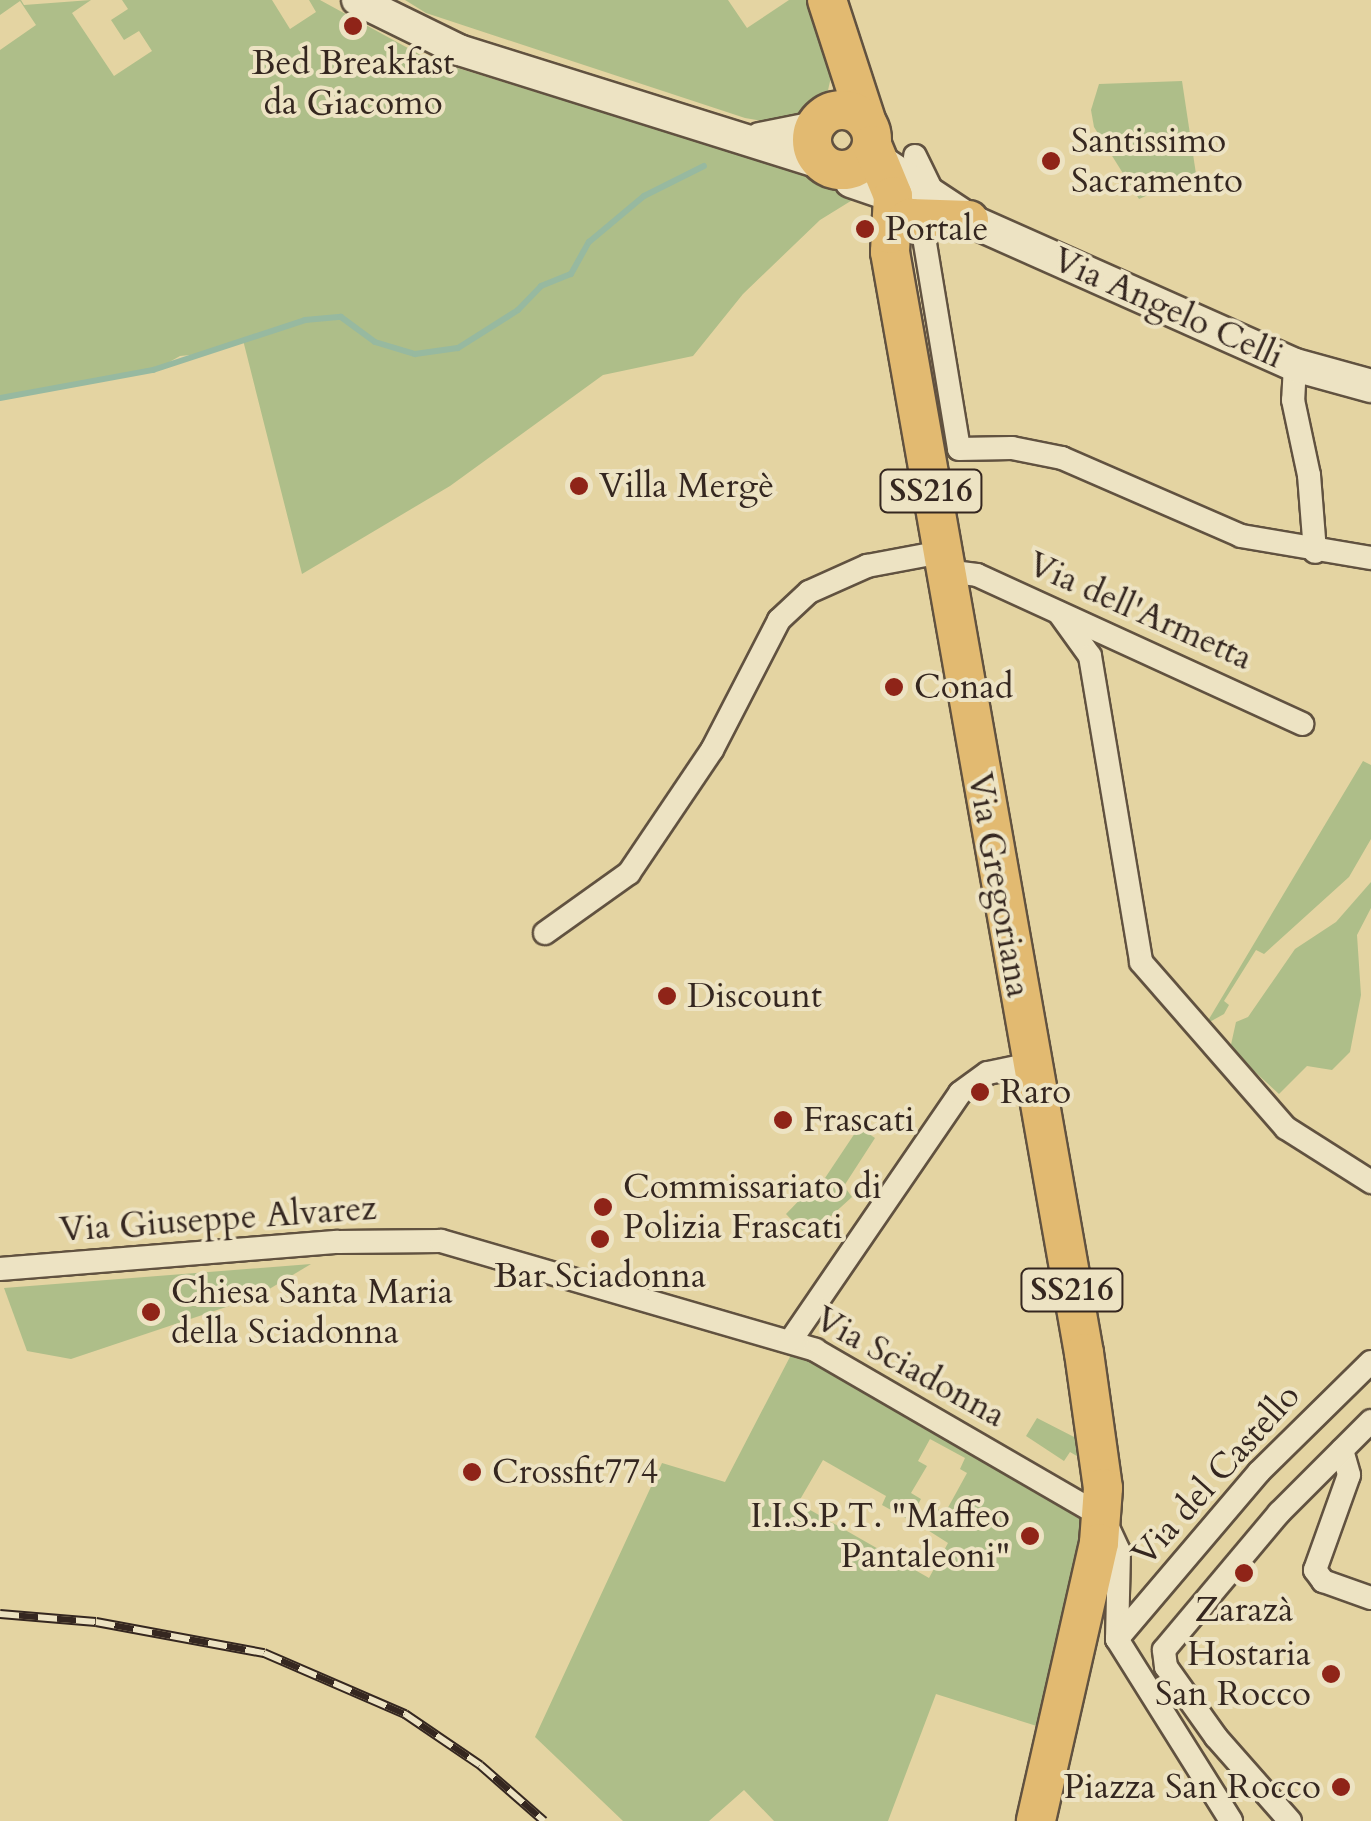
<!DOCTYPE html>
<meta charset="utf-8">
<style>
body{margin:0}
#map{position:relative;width:1371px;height:1821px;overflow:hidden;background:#e4d4a2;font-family:Cardo,serif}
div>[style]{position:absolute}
.green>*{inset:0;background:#aebe89}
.stream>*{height:6px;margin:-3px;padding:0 3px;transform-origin:3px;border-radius:3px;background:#97b9a0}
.roads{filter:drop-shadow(2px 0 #615240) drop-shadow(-2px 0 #615240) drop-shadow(0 2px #615240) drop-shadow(0 -2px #615240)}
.minor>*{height:22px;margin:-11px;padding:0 11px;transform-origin:11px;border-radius:11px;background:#ede3c3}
.tertiary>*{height:30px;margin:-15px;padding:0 15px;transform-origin:15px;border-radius:15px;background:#ede3c3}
.secondary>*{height:32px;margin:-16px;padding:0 16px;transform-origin:16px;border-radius:16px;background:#ede3c3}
.primary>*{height:38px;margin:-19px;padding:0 19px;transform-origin:19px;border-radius:19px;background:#e2ba71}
.primary>.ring{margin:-19px;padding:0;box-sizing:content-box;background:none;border:38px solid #e2ba71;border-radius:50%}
.rail>*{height:10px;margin-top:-5px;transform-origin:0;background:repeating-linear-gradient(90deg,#ede3c3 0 19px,#352720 0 38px);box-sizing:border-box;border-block:2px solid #352720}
.dots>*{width:28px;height:28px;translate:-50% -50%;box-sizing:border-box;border:5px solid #ede3c3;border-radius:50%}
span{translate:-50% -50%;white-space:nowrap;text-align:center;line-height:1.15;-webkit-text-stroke:8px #ede3c3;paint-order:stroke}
.shield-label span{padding:2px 8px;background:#ede3c3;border:2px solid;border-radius:8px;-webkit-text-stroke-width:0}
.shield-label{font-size:32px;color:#352720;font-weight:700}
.poi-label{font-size:35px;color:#352720}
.left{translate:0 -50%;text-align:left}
.right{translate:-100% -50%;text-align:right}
.street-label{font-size:35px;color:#352720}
</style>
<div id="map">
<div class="green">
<div style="clip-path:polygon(0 0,21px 0,24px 5px,91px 0,72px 13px,114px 76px,152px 51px,139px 31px,124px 40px,111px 20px,128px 9px,122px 0,272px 0,290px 29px,316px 12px,309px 0,320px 0,428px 59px,821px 179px,854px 199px,820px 220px,743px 294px,693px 356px,603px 375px,450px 486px,302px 574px,243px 340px,211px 353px,180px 356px,157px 369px,0 398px,0 50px,36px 25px,20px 1px,0 15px)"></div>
<div style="clip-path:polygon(405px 0,728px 0,747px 28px,789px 0,807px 0,832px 72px,827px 95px,807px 119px,787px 125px,745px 118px,426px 13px)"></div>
<div style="clip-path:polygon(1182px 81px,1196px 174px,1139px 199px,1094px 127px,1091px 110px,1099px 84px)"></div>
<div style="clip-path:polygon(1363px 761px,1371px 765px,1371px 839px,1349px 877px,1264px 954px,1256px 950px,1224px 1001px,1229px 1005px,1224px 1014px,1206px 1024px)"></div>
<div style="clip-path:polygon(1371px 882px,1371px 908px,1357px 935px,1361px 995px,1350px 1052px,1332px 1070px,1307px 1066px,1279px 1094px,1230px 1049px,1236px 1022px,1248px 1017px,1295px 949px,1336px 922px)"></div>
<div style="clip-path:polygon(859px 1127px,875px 1138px,844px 1186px,852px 1197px,808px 1237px,786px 1214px,813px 1186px,817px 1190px)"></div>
<div style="clip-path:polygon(311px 1264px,256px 1297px,71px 1359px,27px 1351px,4px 1288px)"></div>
<div style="clip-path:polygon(evenodd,793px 1351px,1095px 1523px,1043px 1728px,936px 1694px,888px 1821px,774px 1821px,744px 1790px,709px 1821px,623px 1821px,535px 1737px,662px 1463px,725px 1482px,793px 1351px,930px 1439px,965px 1458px,960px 1469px,967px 1473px,945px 1513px,930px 1505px,924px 1517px,930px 1521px,926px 1529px,948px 1543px,929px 1578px,798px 1503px,823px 1460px,886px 1496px,882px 1505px,909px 1520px,921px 1499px,911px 1493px,927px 1466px,918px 1461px,930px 1439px)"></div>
<div style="clip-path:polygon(1037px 1418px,1078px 1439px,1082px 1459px,1070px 1452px,1064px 1461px,1026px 1436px)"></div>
</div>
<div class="stream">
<div style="left:0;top:398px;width:156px;rotate:-10.4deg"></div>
<div style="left:153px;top:370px;width:160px;rotate:-18.2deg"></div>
<div style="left:305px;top:320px;width:36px;rotate:-5deg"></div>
<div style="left:341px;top:317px;width:42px;rotate:36.3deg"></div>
<div style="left:375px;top:342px;width:42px;rotate:16.7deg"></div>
<div style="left:415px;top:354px;width:43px;rotate:-7.9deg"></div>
<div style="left:458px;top:348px;width:71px;rotate:-32.3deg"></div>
<div style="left:518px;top:310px;width:33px;rotate:-46deg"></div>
<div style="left:541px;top:286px;width:32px;rotate:-22deg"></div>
<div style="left:571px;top:274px;width:37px;rotate:-61deg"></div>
<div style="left:589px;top:242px;width:72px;rotate:-39.9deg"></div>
<div style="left:644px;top:196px;width:67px;rotate:-26.6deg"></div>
</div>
<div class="roads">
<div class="minor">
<div style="left:915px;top:156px;width:39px;rotate:64deg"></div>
<div style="left:919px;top:207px;width:245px;rotate:80.6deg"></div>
<div style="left:959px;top:449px;width:53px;rotate:-1.1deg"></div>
<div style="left:1012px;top:448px;width:51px;rotate:11.3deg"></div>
<div style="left:1062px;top:458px;width:195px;rotate:23.5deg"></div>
<div style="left:1241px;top:536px;width:132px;rotate:9.6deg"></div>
<div style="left:1295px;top:365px;width:35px;rotate:93deg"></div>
<div style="left:1293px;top:400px;width:77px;rotate:78deg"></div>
<div style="left:1309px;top:475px;width:77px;rotate:85.5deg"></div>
<div style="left:945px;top:571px;width:32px;rotate:7deg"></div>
<div style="left:977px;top:575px;width:358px;rotate:24.6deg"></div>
<div style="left:1059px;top:613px;width:53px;rotate:54.2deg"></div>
<div style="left:1090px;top:656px;width:310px;rotate:80.5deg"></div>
<div style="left:1141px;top:962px;width:220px;rotate:48.9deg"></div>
<div style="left:1286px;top:1128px;width:101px;rotate:32.4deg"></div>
<div style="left:545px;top:933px;width:103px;rotate:-35.5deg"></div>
<div style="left:629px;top:873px;width:148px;rotate:-56deg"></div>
<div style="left:712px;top:750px;width:146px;rotate:-62.7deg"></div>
<div style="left:779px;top:620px;width:41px;rotate:-43deg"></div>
<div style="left:809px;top:592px;width:64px;rotate:-24.1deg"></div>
<div style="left:867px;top:566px;width:76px;rotate:-10.6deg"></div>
<div style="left:0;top:1269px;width:339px;rotate:-4.6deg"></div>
<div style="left:338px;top:1242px;width:103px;rotate:-0.6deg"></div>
<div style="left:441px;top:1241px;width:390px;rotate:16.2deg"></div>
<div style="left:815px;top:1350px;width:333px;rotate:30.1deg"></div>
<div style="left:1103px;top:1517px;width:38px;rotate:65deg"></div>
<div style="left:1119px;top:1551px;width:88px;rotate:91.3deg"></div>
<div style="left:1117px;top:1639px;width:215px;rotate:57.9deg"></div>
<div style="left:791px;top:1340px;width:299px;rotate:-55.6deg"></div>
<div style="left:960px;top:1093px;width:34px;rotate:-36deg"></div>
<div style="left:988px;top:1073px;width:44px;rotate:-11.8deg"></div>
<div style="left:1342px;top:1450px;width:26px;rotate:74deg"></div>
<div style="left:1349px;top:1475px;width:101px;rotate:109.7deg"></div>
<div style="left:1315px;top:1570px;width:14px;rotate:54deg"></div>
<div style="left:1323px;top:1581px;width:51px;rotate:19.5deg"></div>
<div style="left:1117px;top:1639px;width:219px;rotate:-49.6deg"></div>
<div style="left:1259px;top:1472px;width:157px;rotate:-44.5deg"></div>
<div style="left:1290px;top:1821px;width:112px;rotate:-131.4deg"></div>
<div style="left:1216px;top:1737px;width:86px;rotate:-125.5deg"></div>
<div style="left:1166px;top:1667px;width:17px;rotate:-97deg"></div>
<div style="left:1164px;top:1650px;width:179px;rotate:-50deg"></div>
<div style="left:1279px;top:1513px;width:130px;rotate:-45deg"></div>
</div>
<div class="tertiary">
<div style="left:357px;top:0;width:114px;rotate:26.1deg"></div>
<div style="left:459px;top:50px;width:386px;rotate:17.4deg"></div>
<div style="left:760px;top:138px;width:56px;rotate:-11.3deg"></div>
</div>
<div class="secondary">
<div style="left:883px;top:163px;width:103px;rotate:33.5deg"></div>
<div style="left:969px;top:220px;width:357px;rotate:24deg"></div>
<div style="left:1295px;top:365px;width:79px;rotate:15.4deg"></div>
<div style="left:851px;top:181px;width:61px;rotate:19deg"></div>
</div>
<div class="primary">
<div style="left:827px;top:0;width:129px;rotate:72deg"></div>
<div class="ring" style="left:812px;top:110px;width:22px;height:22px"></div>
<div style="left:872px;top:145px;width:55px;rotate:67.6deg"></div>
<div style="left:893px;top:196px;width:56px;rotate:93.1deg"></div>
<div style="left:890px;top:252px;width:1118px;rotate:80.01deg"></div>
<div style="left:1084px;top:1353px;width:136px;rotate:82deg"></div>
<div style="left:1103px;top:1488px;width:55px;rotate:94.2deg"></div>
<div style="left:1099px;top:1543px;width:285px;rotate:102.8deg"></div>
<div style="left:890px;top:234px;width:26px;rotate:-39deg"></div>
<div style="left:910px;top:218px;width:59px;rotate:1.9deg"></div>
</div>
</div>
<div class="rail">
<div style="left:0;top:1614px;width:96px;rotate:4.8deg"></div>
<div style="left:96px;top:1622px;width:171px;rotate:10.5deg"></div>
<div style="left:264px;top:1653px;width:154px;rotate:23.4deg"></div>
<div style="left:405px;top:1714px;width:91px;rotate:34.2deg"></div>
<div style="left:480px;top:1765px;width:85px;rotate:41.2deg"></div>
</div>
<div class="dots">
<div style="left:353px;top:26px;background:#8f2418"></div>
<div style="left:1051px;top:161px;background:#8f2418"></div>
<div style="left:865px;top:229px;background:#8f2418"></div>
<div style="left:579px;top:486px;background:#8f2418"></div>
<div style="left:894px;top:687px;background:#8f2418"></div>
<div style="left:667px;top:996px;background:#8f2418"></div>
<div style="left:980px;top:1092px;background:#8f2418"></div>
<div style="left:783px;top:1120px;background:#8f2418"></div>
<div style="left:603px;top:1207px;background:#8f2418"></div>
<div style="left:600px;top:1239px;background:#8f2418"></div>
<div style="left:151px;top:1312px;background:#8f2418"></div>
<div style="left:472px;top:1472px;background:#8f2418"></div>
<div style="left:1030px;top:1536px;background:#8f2418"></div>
<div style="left:1244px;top:1573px;background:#8f2418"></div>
<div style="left:1331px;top:1674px;background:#8f2418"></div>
<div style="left:1341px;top:1787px;background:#8f2418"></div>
</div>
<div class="shield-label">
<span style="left:931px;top:491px">SS216</span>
<span style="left:1072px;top:1290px">SS216</span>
</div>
<div class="poi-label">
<span style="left:353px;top:83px">Bed Breakfast<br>da Giacomo</span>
<span class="left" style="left:1071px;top:161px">Santissimo<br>Sacramento</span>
<span class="left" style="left:885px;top:229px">Portale</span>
<span class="left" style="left:599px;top:486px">Villa Mergè</span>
<span class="left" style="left:914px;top:687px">Conad</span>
<span class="left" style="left:687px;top:996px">Discount</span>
<span class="left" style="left:1000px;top:1092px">Raro</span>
<span class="left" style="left:803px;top:1120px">Frascati</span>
<span class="left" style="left:623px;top:1207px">Commissariato di<br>Polizia Frascati</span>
<span style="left:600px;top:1276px">Bar Sciadonna</span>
<span class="left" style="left:171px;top:1312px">Chiesa Santa Maria<br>della Sciadonna</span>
<span class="left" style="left:492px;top:1472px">Crossfit774</span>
<span class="right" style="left:1010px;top:1536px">I.I.S.P.T. "Maffeo<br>Pantaleoni"</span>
<span style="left:1244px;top:1610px">Zarazà</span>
<span class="right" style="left:1311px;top:1674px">Hostaria<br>San Rocco</span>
<span class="right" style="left:1321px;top:1787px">Piazza San Rocco</span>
</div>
<div class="street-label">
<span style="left:1168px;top:308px;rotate:24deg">Via Angelo Celli</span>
<span style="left:1140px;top:611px;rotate:24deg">Via dell'Armetta</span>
<span style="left:999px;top:885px;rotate:80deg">Via Gregoriana</span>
<span style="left:218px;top:1219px;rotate:-4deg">Via Giuseppe Alvarez</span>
<span style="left:910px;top:1367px;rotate:29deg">Via Sciadonna</span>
<span style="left:1216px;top:1475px;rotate:-48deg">Via del Castello</span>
</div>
</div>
